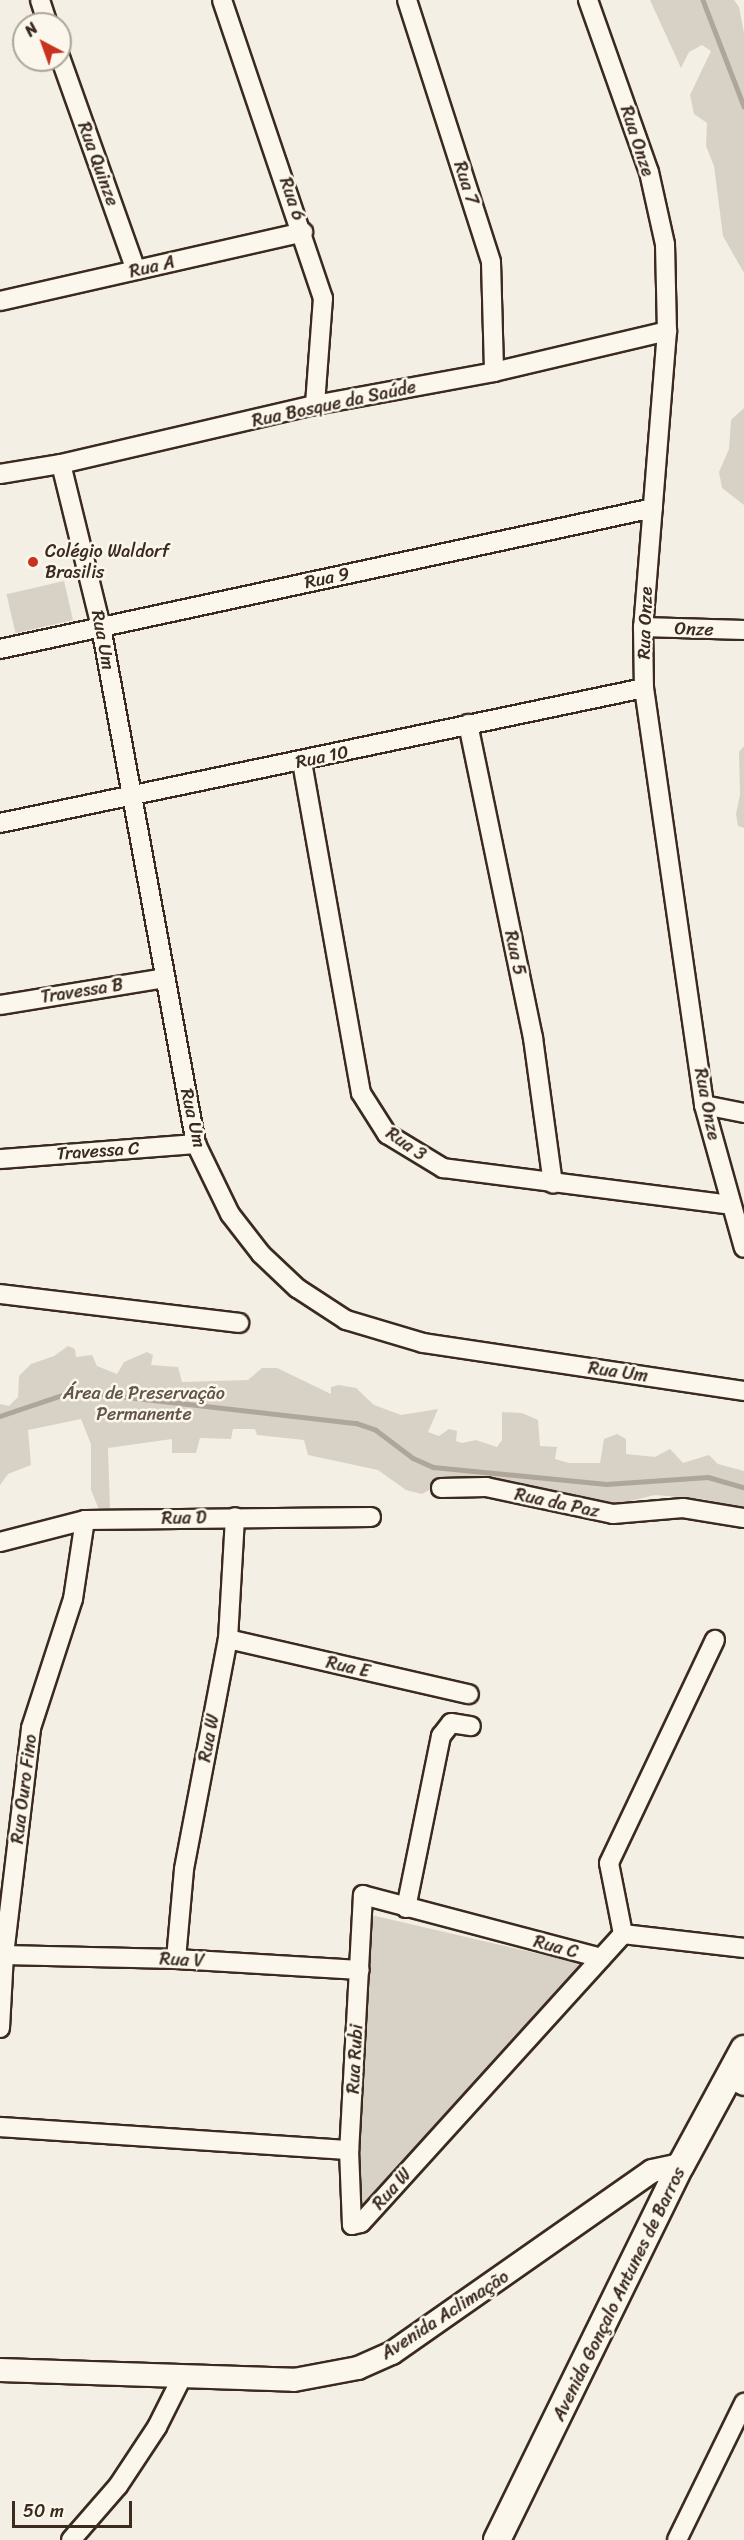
<!DOCTYPE html>
<meta charset="utf-8">
<style>
body{margin:0}
#map{position:relative;width:744px;height:2540px;overflow:hidden;background:#f3efe4;font-family:Sriracha,sans-serif}
div>[style]{position:absolute}
.green>*{inset:0;background:#d8d1c6;transform-origin:0 0}
.stream>*{height:4.5px;margin:-2.25px;padding:0 2.25px;transform-origin:2.25px;border-radius:2.25px;background:#afa69a}
.roads{filter:drop-shadow(2px 0 #3b2a1e) drop-shadow(-2px 0 #3b2a1e) drop-shadow(0 2px #3b2a1e) drop-shadow(0 -2px #3b2a1e)}
.minor>*{height:18px;margin:-9px;padding:0 9px;transform-origin:9px;border-radius:9px;background:#fbf7ec}
.tertiary>*{height:22px;margin:-11px;padding:0 11px;transform-origin:11px;border-radius:11px;background:#fbf7ec}
.secondary>*{height:26px;margin:-13px;padding:0 13px;transform-origin:13px;border-radius:13px;background:#fbf7ec}
.dots>*{width:16px;height:16px;translate:-50% -50%;box-sizing:border-box;border:3px solid #fbf7ec;border-radius:50%}
span{translate:-50% -50%;white-space:nowrap;text-align:center;line-height:1.15;-webkit-text-stroke:5px #fbf7ec;paint-order:stroke}
.street-label{font-size:18px;color:#3b2a1e}
.poi-label{font-size:18px;color:#3b2a1e}
.left{translate:0 -50%;text-align:left}
.park-label{font-size:18px;color:#625448}
.north{position:absolute;left:12px;top:12px;width:60px;height:60px;box-sizing:border-box;background:#fbf7ec;border:2px solid #aea59a;border-radius:50%;rotate:319deg;font-size:16px;font-weight:700;line-height:24px;text-align:center;color:#3b2a1e}
.north::after{content:'';display:block;margin:auto;width:21px;height:27px;background:#c8321e;clip-path:polygon(50% 0,100% 100%,50% 72%,0 100%)}
.scale{position:absolute;left:12px;top:2501px;width:120px;height:27px;box-sizing:border-box;border:3px solid #3b2a1e;border-top:0;padding-left:8px;font-size:18px;line-height:21px;white-space:nowrap;color:#3b2a1e;-webkit-text-stroke:4px #fbf7ec;paint-order:stroke}
</style>
<div id="map">
<div class="green">
<div style="clip-path:polygon(650px 0,734px 0,739px 7px,744px 33px,744px 273px,723px 236px,714px 166px,706px 146px,707px 123px,694px 114px,690px 95px,711px 51px,702px 45px,689px 52px,681px 68px)"></div>
<div style="clip-path:polygon(744px 408px,744px 505px,722px 488px,719px 472px,729px 449px,731px 420px)"></div>
<div style="left:64px;top:581px;width:40px;height:59px;rotate:77deg"></div>
<div style="clip-path:polygon(744px 746px,744px 828px,738px 826px,736px 814px,740px 795px,739px 752px)"></div>
<div style="clip-path:polygon(68px 1346px,75px 1349px,76px 1357px,92px 1355px,97px 1366px,117px 1374px,124px 1362px,147px 1352px,153px 1355px,151px 1365px,178px 1367px,182px 1382px,248px 1380px,262px 1368px,277px 1368px,331px 1394px,331px 1387px,339px 1385px,356px 1388px,374px 1405px,401px 1415px,438px 1409px,428px 1432px,439px 1436px,449px 1429px,457px 1431px,456px 1441px,462px 1443px,476px 1440px,497px 1447px,502px 1440px,502px 1412px,522px 1413px,538px 1420px,540px 1446px,557px 1447px,555px 1459px,569px 1463px,600px 1463px,604px 1439px,617px 1434px,626px 1439px,626px 1454px,655px 1457px,670px 1449px,683px 1463px,709px 1455px,718px 1464px,744px 1471px,744px 1509px,703px 1499px,655px 1495px,617px 1504px,578px 1504px,451px 1478px,422px 1494px,406px 1490px,378px 1470px,308px 1455px,304px 1440px,257px 1435px,255px 1429px,233px 1429px,231px 1439px,200px 1438px,196px 1453px,172px 1453px,172px 1439px,108px 1448px,110px 1510px,100px 1512px,91px 1490px,91px 1444px,81px 1419px,28px 1430px,31px 1465px,8px 1474px,0 1485px,0 1404px,9px 1406px,18px 1397px,19px 1376px,31px 1364px,54px 1356px)"></div>
<div style="clip-path:polygon(367px 1914px,587px 1965px,356px 2221px)"></div>
</div>
<div class="stream">
<div style="left:703px;top:0;width:114px;rotate:68.9deg"></div>
<div style="left:0;top:1416px;width:78px;rotate:-18.7deg"></div>
<div style="left:74px;top:1391px;width:284px;rotate:6.5deg"></div>
<div style="left:356px;top:1423px;width:21px;rotate:19deg"></div>
<div style="left:376px;top:1430px;width:46px;rotate:37.1deg"></div>
<div style="left:413px;top:1458px;width:22px;rotate:24deg"></div>
<div style="left:433px;top:1467px;width:174px;rotate:5.6deg"></div>
<div style="left:606px;top:1484px;width:102px;rotate:-3.9deg"></div>
<div style="left:708px;top:1477px;width:37px;rotate:16deg"></div>
</div>
<div class="roads">
<div class="minor">
<div style="left:40px;top:0;width:25px;rotate:72deg"></div>
<div style="left:222px;top:0;width:315px;rotate:71.3deg"></div>
<div style="left:323px;top:298px;width:107px;rotate:94.3deg"></div>
<div style="left:407px;top:0;width:275px;rotate:72.2deg"></div>
<div style="left:491px;top:262px;width:110px;rotate:88.4deg"></div>
<div style="left:588px;top:0;width:182px;rotate:70.5deg"></div>
<div style="left:649px;top:172px;width:74px;rotate:77.5deg"></div>
<div style="left:665px;top:244px;width:87px;rotate:88.7deg"></div>
<div style="left:667px;top:331px;width:297px;rotate:94.6deg"></div>
<div style="left:643px;top:627px;width:61px;rotate:89.1deg"></div>
<div style="left:644px;top:688px;width:421px;rotate:81.8deg"></div>
<div style="left:704px;top:1105px;width:148px;rotate:74.4deg"></div>
<div style="left:60px;top:57px;width:226px;rotate:70.4deg"></div>
<div style="left:0;top:301px;width:311px;rotate:-12.8deg"></div>
<div style="left:61px;top:464px;width:168px;rotate:76.2deg"></div>
<div style="left:101px;top:627px;width:526px;rotate:79.59deg"></div>
<div style="left:196px;top:1144px;width:78px;rotate:64.1deg"></div>
<div style="left:230px;top:1214px;width:51px;rotate:52.2deg"></div>
<div style="left:261px;top:1254px;width:50px;rotate:43.4deg"></div>
<div style="left:297px;top:1288px;width:59px;rotate:33.1deg"></div>
<div style="left:346px;top:1320px;width:80px;rotate:16.6deg"></div>
<div style="left:423px;top:1343px;width:325px;rotate:8.5deg"></div>
<div style="left:0;top:474px;width:62px;rotate:-9.3deg"></div>
<div style="left:61px;top:464px;width:261px;rotate:-13.1deg"></div>
<div style="left:315px;top:405px;width:182px;rotate:-10.4deg"></div>
<div style="left:494px;top:372px;width:178px;rotate:-13.3deg"></div>
<div style="left:643px;top:627px;width:101px;rotate:1.7deg"></div>
<div style="left:0;top:649px;width:668px;rotate:-12.18deg"></div>
<div style="left:468px;top:724px;width:321px;rotate:78.3deg"></div>
<div style="left:533px;top:1038px;width:147px;rotate:82.2deg"></div>
<div style="left:302px;top:762px;width:336px;rotate:79.9deg"></div>
<div style="left:361px;top:1093px;width:49px;rotate:57.6deg"></div>
<div style="left:387px;top:1134px;width:66px;rotate:31.3deg"></div>
<div style="left:443px;top:1168px;width:289px;rotate:7.3deg"></div>
<div style="left:0;top:823px;width:658px;rotate:-11.84deg"></div>
<div style="left:0;top:1005px;width:167px;rotate:-9.3deg"></div>
<div style="left:704px;top:1105px;width:41px;rotate:11.3deg"></div>
<div style="left:0;top:1159px;width:197px;rotate:-4.4deg"></div>
<div style="left:0;top:1294px;width:241px;rotate:6.9deg"></div>
<div style="left:441px;top:1488px;width:45px;rotate:-1.3deg"></div>
<div style="left:486px;top:1487px;width:130px;rotate:12deg"></div>
<div style="left:613px;top:1514px;width:70px;rotate:-4.9deg"></div>
<div style="left:683px;top:1508px;width:62px;rotate:9.3deg"></div>
<div style="left:0;top:1542px;width:88px;rotate:-14.5deg"></div>
<div style="left:85px;top:1520px;width:286px;rotate:-0.6deg"></div>
<div style="left:228px;top:1639px;width:247px;rotate:12.9deg"></div>
<div style="left:406px;top:1908px;width:176px;rotate:-78.5deg"></div>
<div style="left:441px;top:1736px;width:16px;rotate:-52deg"></div>
<div style="left:451px;top:1723px;width:20px;rotate:9deg"></div>
<div style="left:623px;top:1934px;width:72px;rotate:-101.2deg"></div>
<div style="left:609px;top:1863px;width:247px;rotate:-64.6deg"></div>
<div style="left:4px;top:1955px;width:172px;rotate:1.3deg"></div>
<div style="left:176px;top:1959px;width:184px;rotate:3.4deg"></div>
<div style="left:601px;top:1958px;width:246px;rotate:-165.2deg"></div>
<div style="left:363px;top:1895px;width:255px;rotate:93.1deg"></div>
<div style="left:349px;top:2150px;width:75px;rotate:87.7deg"></div>
<div style="left:352px;top:2225px;width:9px;rotate:-13deg"></div>
<div style="left:361px;top:2223px;width:390px;rotate:-47.8deg"></div>
<div style="left:623px;top:1934px;width:122px;rotate:6.6deg"></div>
<div style="left:176px;top:1959px;width:90px;rotate:-84.9deg"></div>
<div style="left:184px;top:1869px;width:234px;rotate:-79.2deg"></div>
<div style="left:228px;top:1639px;width:122px;rotate:-86.7deg"></div>
<div style="left:0;top:2028px;width:73px;rotate:-86.9deg"></div>
<div style="left:4px;top:1955px;width:229px;rotate:-83.2deg"></div>
<div style="left:31px;top:1728px;width:136px;rotate:-72deg"></div>
<div style="left:73px;top:1599px;width:80px;rotate:-81.4deg"></div>
<div style="left:729px;top:2078px;width:17px;rotate:28deg"></div>
<div style="left:0;top:2127px;width:350px;rotate:3.8deg"></div>
<div style="left:71px;top:2540px;width:72px;rotate:-49deg"></div>
<div style="left:118px;top:2486px;width:71px;rotate:-56.5deg"></div>
<div style="left:157px;top:2427px;width:56px;rotate:-63.4deg"></div>
<div style="left:677px;top:2540px;width:153px;rotate:-63.9deg"></div>
</div>
<div class="tertiary">
<div style="left:0;top:2370px;width:294px;rotate:1.9deg"></div>
<div style="left:294px;top:2380px;width:65px;rotate:-10.6deg"></div>
<div style="left:358px;top:2368px;width:37px;rotate:-24deg"></div>
<div style="left:392px;top:2353px;width:317px;rotate:-35deg"></div>
<div style="left:652px;top:2171px;width:30px;rotate:-12deg"></div>
</div>
<div class="secondary">
<div style="left:497px;top:2540px;width:418px;rotate:-63.9deg"></div>
<div style="left:681px;top:2165px;width:132px;rotate:-61.5deg"></div>
</div>
</div>
<div class="dots">
<div style="left:33px;top:562px;background:#c8321e"></div>
</div>
<div class="street-label">
<span style="left:637px;top:141px;rotate:72deg">Rua Onze</span>
<span style="left:98px;top:164px;rotate:70deg">Rua Quinze</span>
<span style="left:466px;top:183px;rotate:72deg">Rua 7</span>
<span style="left:292px;top:199px;rotate:71deg">Rua 6</span>
<span style="left:152px;top:267px;rotate:-13deg">Rua A</span>
<span style="left:334px;top:404px;rotate:-12deg">Rua Bosque da Saúde</span>
<span style="left:327px;top:578px;rotate:-12deg">Rua 9</span>
<span style="left:645px;top:623px;rotate:-88deg">Rua Onze</span>
<span style="left:694px;top:629px;rotate:2deg">Onze</span>
<span style="left:103px;top:640px;rotate:79deg">Rua Um</span>
<span style="left:322px;top:757px;rotate:-12deg">Rua 10</span>
<span style="left:515px;top:953px;rotate:78deg">Rua 5</span>
<span style="left:82px;top:991px;rotate:-9deg">Travessa B</span>
<span style="left:707px;top:1104px;rotate:79deg">Rua Onze</span>
<span style="left:193px;top:1118px;rotate:77deg">Rua Um</span>
<span style="left:406px;top:1144px;rotate:35deg">Rua 3</span>
<span style="left:98px;top:1151px;rotate:-4deg">Travessa C</span>
<span style="left:618px;top:1372px;rotate:8deg">Rua Um</span>
<span style="left:557px;top:1503px;rotate:12deg">Rua da Paz</span>
<span style="left:184px;top:1518px;rotate:-1deg">Rua D</span>
<span style="left:348px;top:1667px;rotate:13deg">Rua E</span>
<span style="left:209px;top:1738px;rotate:-79deg">Rua W</span>
<span style="left:24px;top:1789px;rotate:-83deg">Rua Ouro Fino</span>
<span style="left:556px;top:1947px;rotate:15deg">Rua C</span>
<span style="left:182px;top:1960px;rotate:3deg">Rua V</span>
<span style="left:355px;top:2059px;rotate:-87deg">Rua Rubi</span>
<span style="left:392px;top:2189px;rotate:-48deg">Rua W</span>
<span style="left:619px;top:2294px;rotate:-64deg">Avenida Gonçalo Antunes de Barros</span>
<span style="left:445px;top:2315px;rotate:-33deg">Avenida Aclimação</span>
</div>
<div class="poi-label">
<span class="left" style="left:45px;top:562px">Colégio Waldorf<br>Brasilis</span>
</div>
<div class="park-label">
<span style="left:144px;top:1404px">Área de Preservação<br>Permanente</span>
</div>
<div class="north">N</div>
<div class="scale">50 m</div>
</div>
